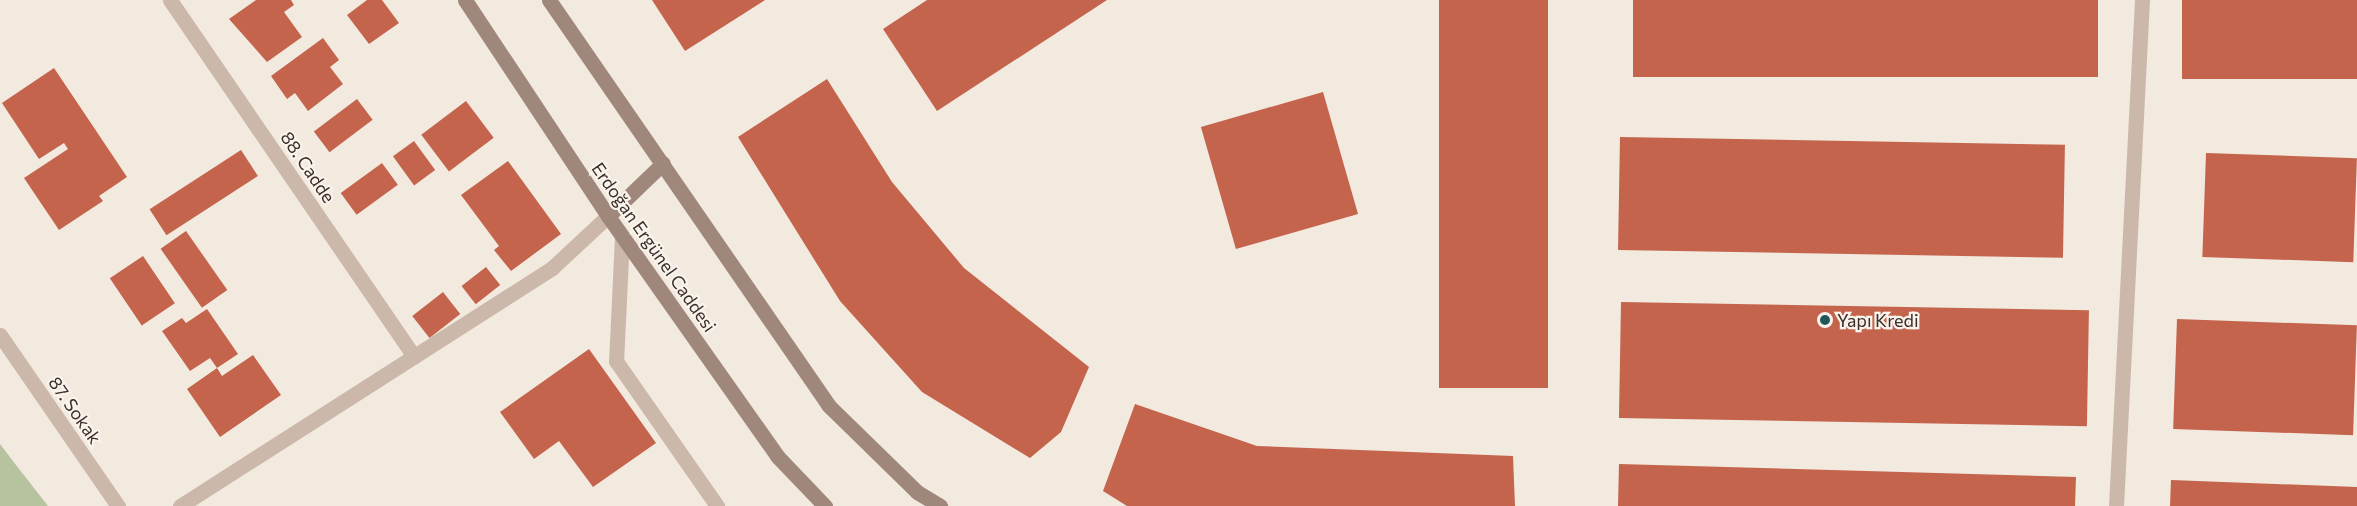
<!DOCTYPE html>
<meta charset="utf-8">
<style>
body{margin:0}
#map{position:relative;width:2357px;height:506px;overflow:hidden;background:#f2e9df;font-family:Commissioner,sans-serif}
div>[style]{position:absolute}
.green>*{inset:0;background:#b7c29f}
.building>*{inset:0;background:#c4644c;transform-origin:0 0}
.service>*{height:15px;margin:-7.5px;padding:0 7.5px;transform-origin:7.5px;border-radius:7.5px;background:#cbb8ab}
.minor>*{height:15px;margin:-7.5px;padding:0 7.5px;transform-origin:7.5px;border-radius:7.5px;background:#cbb8ab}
.secondary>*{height:15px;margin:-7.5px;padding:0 7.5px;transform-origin:7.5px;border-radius:7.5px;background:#9f877c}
.dots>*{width:16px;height:16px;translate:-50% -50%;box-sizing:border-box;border:3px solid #faf3eb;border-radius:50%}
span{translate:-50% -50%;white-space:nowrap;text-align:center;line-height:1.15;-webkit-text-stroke:4.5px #faf3eb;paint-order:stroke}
.street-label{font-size:18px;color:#392e2a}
.poi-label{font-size:18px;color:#392e2a}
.left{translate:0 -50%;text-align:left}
</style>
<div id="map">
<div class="green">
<div style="clip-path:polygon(0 444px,16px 465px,48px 506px,0 506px)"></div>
</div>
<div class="building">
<div style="clip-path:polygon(256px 0,291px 0,294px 5px,284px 12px,302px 37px,267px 62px,229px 19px)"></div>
<div style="clip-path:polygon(367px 0,382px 0,399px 23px,369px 44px,347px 15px)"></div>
<div style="clip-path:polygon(652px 0,765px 0,685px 51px)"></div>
<div style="clip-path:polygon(927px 0,1107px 0,937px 111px,883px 29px)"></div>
<div style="left:1439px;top:0;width:109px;height:388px"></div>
<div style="left:1633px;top:0;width:465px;height:77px"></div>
<div style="left:2182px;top:0;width:175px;height:79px"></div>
<div style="clip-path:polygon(323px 38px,339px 60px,330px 67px,343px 84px,308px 111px,295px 93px,287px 99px,271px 76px)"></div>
<div style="clip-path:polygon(54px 68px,127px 177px,99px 196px,103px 201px,59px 230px,24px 178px,68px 149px,64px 143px,39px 159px,2px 103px)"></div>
<div style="clip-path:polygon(827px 79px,892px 182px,964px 268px,1089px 367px,1061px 432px,1030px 458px,922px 392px,840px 301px,738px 137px)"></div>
<div style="left:1323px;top:92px;width:127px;height:127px;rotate:74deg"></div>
<div style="left:357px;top:99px;width:26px;height:54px;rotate:53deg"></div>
<div style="left:466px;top:101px;width:46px;height:56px;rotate:53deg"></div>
<div style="left:1620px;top:137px;width:445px;height:113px;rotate:1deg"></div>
<div style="left:414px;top:141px;width:36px;height:26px;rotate:54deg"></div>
<div style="left:241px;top:150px;width:31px;height:109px;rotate:57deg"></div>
<div style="left:2206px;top:153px;width:151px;height:104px;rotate:2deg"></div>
<div style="clip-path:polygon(508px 161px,561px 234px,511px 271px,494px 250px,499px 246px,461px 195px)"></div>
<div style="left:382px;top:163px;width:27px;height:51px;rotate:54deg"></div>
<div style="left:186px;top:231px;width:72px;height:31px;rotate:55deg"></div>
<div style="left:143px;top:256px;width:57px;height:40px;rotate:56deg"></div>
<div style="left:486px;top:267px;width:23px;height:31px;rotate:52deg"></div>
<div style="left:443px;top:292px;width:28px;height:39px;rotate:52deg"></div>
<div style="left:1621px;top:302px;width:468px;height:116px;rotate:1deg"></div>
<div style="clip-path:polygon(207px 309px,238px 354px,217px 368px,210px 358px,190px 371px,162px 331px,182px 318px,186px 323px)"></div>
<div style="left:2177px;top:319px;width:180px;height:110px;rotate:2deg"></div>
<div style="clip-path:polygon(589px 349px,656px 443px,593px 487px,559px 441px,534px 459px,500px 412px)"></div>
<div style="clip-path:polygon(253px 355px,281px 395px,220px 437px,187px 389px,217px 368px,222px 376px)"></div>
<div style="clip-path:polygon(1135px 404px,1257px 446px,1513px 456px,1515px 506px,1127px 506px,1103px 491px)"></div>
<div style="clip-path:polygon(1619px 464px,2076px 477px,2075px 506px,1618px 506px)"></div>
<div style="clip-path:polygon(2171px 480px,2357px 487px,2357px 506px,2170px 506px)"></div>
</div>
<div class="service">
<div style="left:622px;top:236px;width:125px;rotate:92.7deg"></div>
<div style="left:616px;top:361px;width:177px;rotate:55.1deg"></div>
<div style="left:2116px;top:506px;width:507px;rotate:-87.06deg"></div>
</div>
<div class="minor">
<div style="left:170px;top:0;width:432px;rotate:55.6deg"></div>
<div style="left:0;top:335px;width:208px;rotate:55.4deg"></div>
<div style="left:180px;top:506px;width:442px;rotate:-32.6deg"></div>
<div style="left:552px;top:268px;width:76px;rotate:-42.9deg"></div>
</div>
<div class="secondary">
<div style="left:465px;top:0;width:259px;rotate:56.5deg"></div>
<div style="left:608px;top:216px;width:295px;rotate:54.8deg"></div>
<div style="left:778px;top:457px;width:68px;rotate:46.2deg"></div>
<div style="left:549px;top:0;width:492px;rotate:55.4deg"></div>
<div style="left:828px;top:405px;width:124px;rotate:44.3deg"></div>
<div style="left:917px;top:492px;width:27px;rotate:31deg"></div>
<div style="left:608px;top:216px;width:76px;rotate:-43.9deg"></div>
</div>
<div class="dots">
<div style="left:1825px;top:320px;background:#20585a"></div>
</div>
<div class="street-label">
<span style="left:308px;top:167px;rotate:56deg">88. Cadde</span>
<span style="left:654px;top:247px;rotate:55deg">Erdoğan Ergünel Caddesi</span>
<span style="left:75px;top:410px;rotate:55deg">87. Sokak</span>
</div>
<div class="poi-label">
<span class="left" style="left:1837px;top:320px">Yapı Kredi</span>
</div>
</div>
